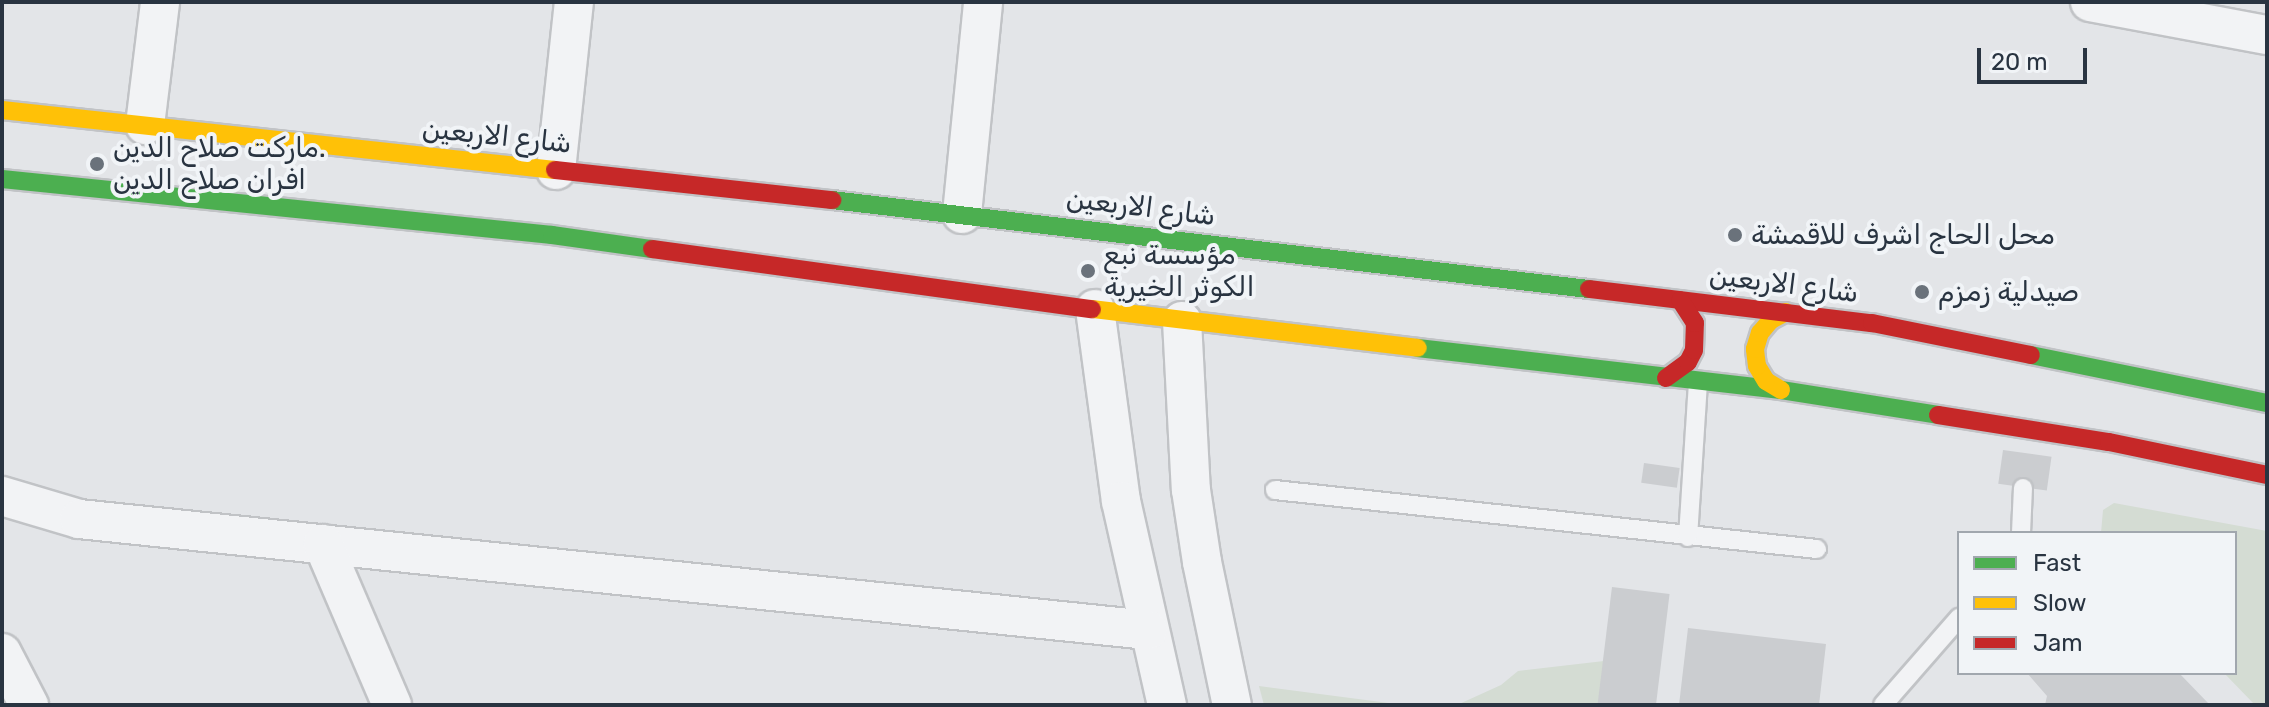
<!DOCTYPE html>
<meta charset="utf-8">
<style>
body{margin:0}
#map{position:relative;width:2269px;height:707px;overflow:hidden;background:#e3e5e8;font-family:Rubik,"Noto Sans Arabic",sans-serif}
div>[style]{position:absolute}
.green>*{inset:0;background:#d4dcd3}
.building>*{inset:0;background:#cbcdd0;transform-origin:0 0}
.roads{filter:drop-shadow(2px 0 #c1c3c6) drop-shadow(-2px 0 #c1c3c6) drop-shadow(0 2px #c1c3c6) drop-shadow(0 -2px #c1c3c6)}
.lane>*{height:18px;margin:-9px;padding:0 9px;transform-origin:9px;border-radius:9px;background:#f2f3f5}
.street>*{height:38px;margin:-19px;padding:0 19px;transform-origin:19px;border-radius:19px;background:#f2f3f5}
.fast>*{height:18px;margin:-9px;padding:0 9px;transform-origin:9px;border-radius:9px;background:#4caf50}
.slow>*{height:18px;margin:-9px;padding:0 9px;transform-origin:9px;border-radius:9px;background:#ffc107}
.jam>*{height:18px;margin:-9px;padding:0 9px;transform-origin:9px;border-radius:9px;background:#c62828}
.dots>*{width:22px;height:22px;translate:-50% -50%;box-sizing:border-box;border:4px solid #f1f4f7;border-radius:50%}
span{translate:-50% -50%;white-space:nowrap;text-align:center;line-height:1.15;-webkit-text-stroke:8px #f1f4f7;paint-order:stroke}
.street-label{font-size:28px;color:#293441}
.poi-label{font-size:28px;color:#293441}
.left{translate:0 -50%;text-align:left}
.frame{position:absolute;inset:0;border:4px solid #293441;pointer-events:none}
.legend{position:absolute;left:1957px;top:531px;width:280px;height:144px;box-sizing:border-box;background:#f1f4f7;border:2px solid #a1a7ae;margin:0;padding:10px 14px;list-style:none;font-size:24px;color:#293441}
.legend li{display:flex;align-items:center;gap:16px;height:40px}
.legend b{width:40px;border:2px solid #a1a7ae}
.scale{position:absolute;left:1977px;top:48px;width:110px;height:36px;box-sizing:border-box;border:4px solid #293441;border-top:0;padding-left:10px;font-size:24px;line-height:28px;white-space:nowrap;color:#293441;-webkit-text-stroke:6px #f1f4f7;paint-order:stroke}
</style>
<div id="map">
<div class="green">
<div style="clip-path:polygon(2114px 503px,2267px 531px,2267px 705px,2255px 705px,2224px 673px,2235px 673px,2235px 533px,2101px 533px,2103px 510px)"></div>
<div style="clip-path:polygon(1604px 661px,1599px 705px,1457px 705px,1501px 685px,1518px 671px)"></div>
<div style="clip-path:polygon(1259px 686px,1404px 705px,1264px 705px)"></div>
</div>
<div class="building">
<div style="left:2003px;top:450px;width:49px;height:34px;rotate:8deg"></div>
<div style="left:1644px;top:463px;width:36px;height:20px;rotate:8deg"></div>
<div style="left:1612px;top:587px;width:58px;height:119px;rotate:7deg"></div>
<div style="clip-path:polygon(1688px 628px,1826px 644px,1819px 705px,1679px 705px)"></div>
<div style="clip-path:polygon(2027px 673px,2179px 673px,2210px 705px,2045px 705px,2047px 696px)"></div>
</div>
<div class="roads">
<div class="lane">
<div style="left:1275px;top:490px;width:545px;rotate:6.21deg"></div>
<div style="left:2021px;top:533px;width:45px;rotate:-87.5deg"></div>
<div style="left:1688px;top:537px;width:155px;rotate:-86.3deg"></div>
<div style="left:1883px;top:705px;width:116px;rotate:-48.9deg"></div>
</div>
<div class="street">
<div style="left:2090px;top:2px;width:180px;rotate:10.6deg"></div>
<div style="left:145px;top:125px;width:124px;rotate:-83deg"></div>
<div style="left:556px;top:170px;width:169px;rotate:-83.9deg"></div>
<div style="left:962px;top:214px;width:213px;rotate:-84.3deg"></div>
<div style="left:1095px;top:309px;width:194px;rotate:82.3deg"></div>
<div style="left:1121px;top:501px;width:209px;rotate:77.3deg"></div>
<div style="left:1182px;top:321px;width:169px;rotate:87deg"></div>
<div style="left:1191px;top:490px;width:73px;rotate:81.3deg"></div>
<div style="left:1202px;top:562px;width:146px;rotate:78.2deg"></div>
<div style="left:2px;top:496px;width:80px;rotate:16.6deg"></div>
<div style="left:79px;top:519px;width:1075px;rotate:5.93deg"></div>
<div style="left:323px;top:544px;width:175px;rotate:66.8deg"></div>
<div style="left:2px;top:653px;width:59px;rotate:62.6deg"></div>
</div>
<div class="fast">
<div style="left:2px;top:179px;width:553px;rotate:5.81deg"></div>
<div style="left:552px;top:235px;width:101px;rotate:8deg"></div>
<div style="left:832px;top:200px;width:762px;rotate:6.71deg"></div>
<div style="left:1418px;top:348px;width:365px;rotate:6.6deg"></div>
<div style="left:1781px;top:390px;width:159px;rotate:9deg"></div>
<div style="left:2031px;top:355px;width:241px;rotate:11.5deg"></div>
</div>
<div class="slow">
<div style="left:2px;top:110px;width:556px;rotate:6.19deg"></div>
<div style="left:1092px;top:309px;width:328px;rotate:6.8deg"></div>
<div style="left:1781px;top:390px;width:17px;rotate:-149deg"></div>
<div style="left:1766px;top:381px;width:17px;rotate:-121deg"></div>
<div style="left:1757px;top:366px;width:17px;rotate:-97deg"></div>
<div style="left:1755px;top:349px;width:17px;rotate:-73deg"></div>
<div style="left:1760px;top:333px;width:17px;rotate:-50deg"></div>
<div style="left:1771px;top:320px;width:17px;rotate:-28deg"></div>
</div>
<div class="jam">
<div style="left:555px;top:170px;width:279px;rotate:6.2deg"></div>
<div style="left:652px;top:249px;width:444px;rotate:7.8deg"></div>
<div style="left:1589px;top:289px;width:285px;rotate:6.9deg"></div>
<div style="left:1872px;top:323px;width:162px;rotate:11.4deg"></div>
<div style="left:1666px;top:378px;width:27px;rotate:-36deg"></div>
<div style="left:1688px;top:362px;width:13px;rotate:-63deg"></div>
<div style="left:1694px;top:350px;width:27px;rotate:-88deg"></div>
<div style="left:1695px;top:323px;width:27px;rotate:-123deg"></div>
<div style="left:1938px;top:415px;width:173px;rotate:9deg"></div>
<div style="left:2109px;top:442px;width:161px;rotate:11.8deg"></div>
</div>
</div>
<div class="dots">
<div style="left:97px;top:164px;background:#6a727b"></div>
<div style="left:1735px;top:235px;background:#6a727b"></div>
<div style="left:1088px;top:271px;background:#6a727b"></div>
<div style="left:1922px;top:292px;background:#6a727b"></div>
</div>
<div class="street-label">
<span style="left:497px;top:136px;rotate:6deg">شارع الاربعين</span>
<span style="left:1141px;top:207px;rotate:7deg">شارع الاربعين</span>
<span style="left:1784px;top:284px;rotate:7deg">شارع الاربعين</span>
</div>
<div class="poi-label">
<span class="left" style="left:113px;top:164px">ماركت صلاح الدين.<br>افران صلاح الدين</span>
<span class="left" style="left:1751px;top:235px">محل الحاج اشرف للاقمشة</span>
<span class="left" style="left:1104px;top:271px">مؤسسة نبع<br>الكوثر الخيرية</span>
<span class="left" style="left:1938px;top:292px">صيدلية زمزم</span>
</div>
<div class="frame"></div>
<ul class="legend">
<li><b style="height:10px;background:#4caf50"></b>Fast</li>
<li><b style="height:10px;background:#ffc107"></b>Slow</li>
<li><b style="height:10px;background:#c62828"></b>Jam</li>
</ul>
<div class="scale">20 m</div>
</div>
